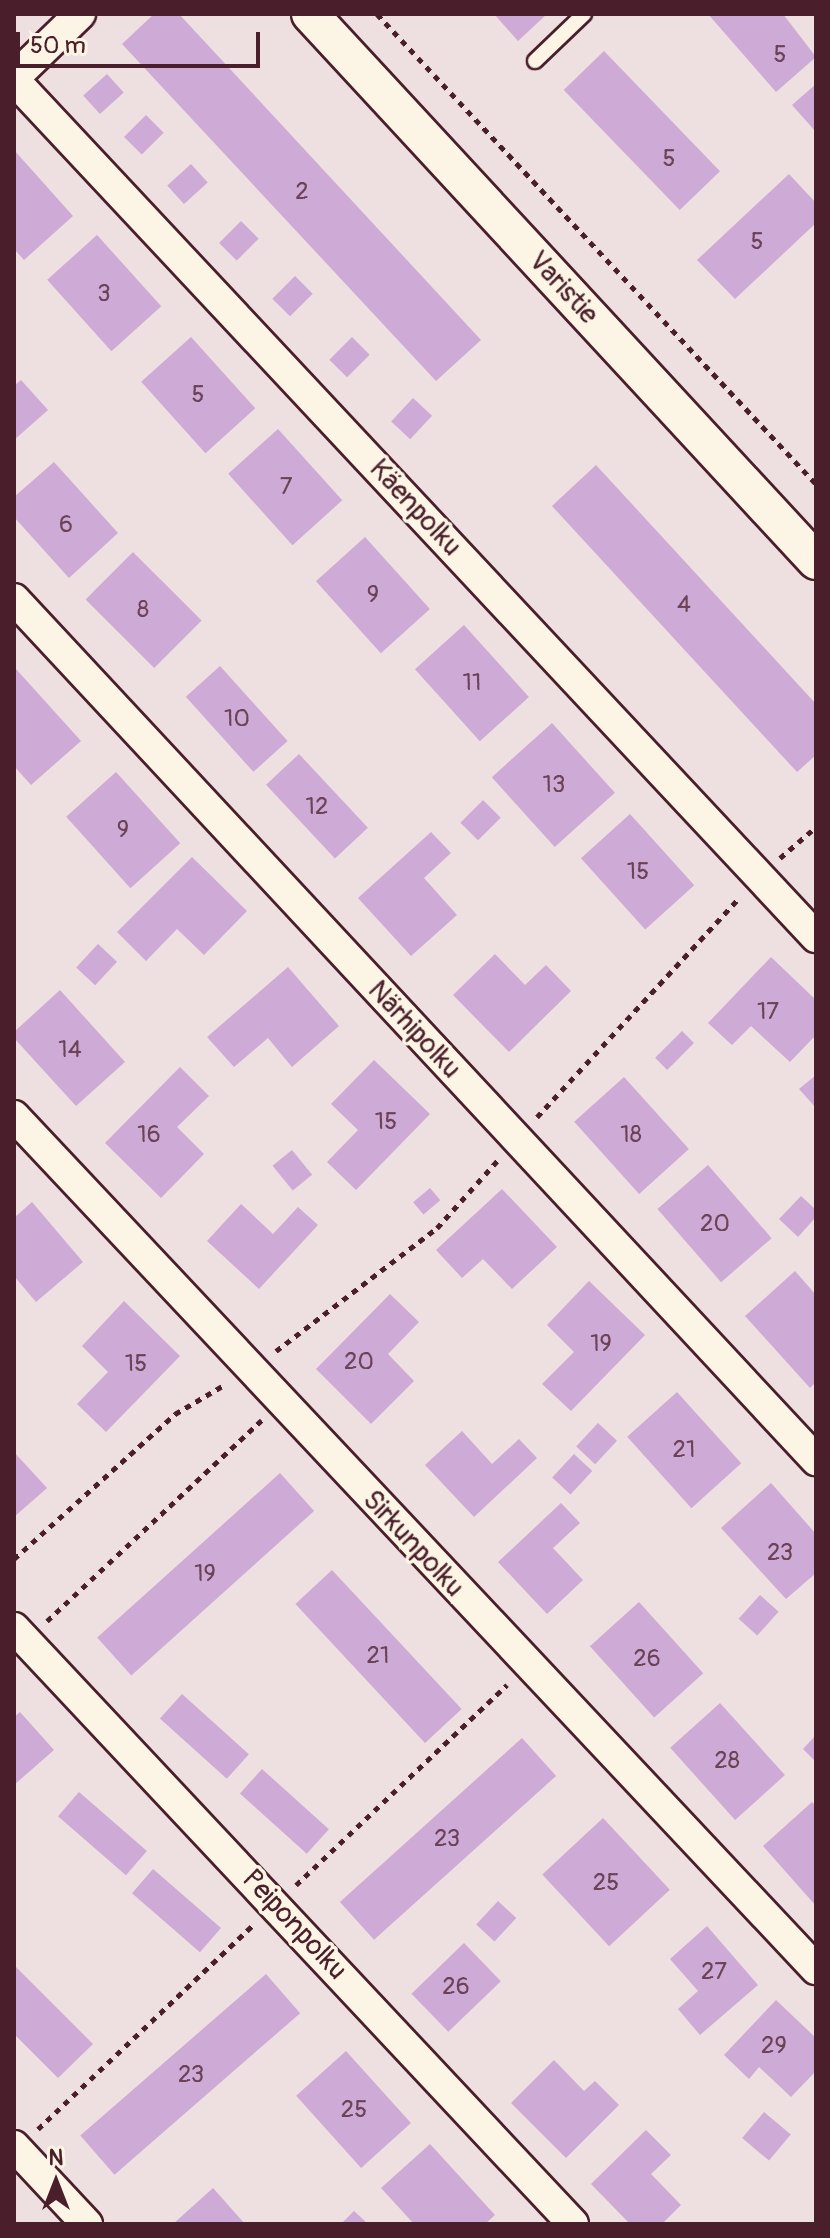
<!DOCTYPE html>
<meta charset="utf-8">
<style>
body{margin:0}
#map{position:relative;width:830px;height:2238px;overflow:hidden;background:#eedfe0;font-family:Pangolin,sans-serif}
div>[style]{position:absolute}
.building>*{inset:0;background:#cdabd6;transform-origin:0 0}
.path>*{height:5px;margin-top:-2.5px;transform-origin:0;background:repeating-linear-gradient(90deg,#4a1f2b 0 6px,transparent 0 12px)}
.roads{filter:drop-shadow(2px 0 #4a1f2b) drop-shadow(-2px 0 #4a1f2b) drop-shadow(0 2px #4a1f2b) drop-shadow(0 -2px #4a1f2b)}
.service>*{height:14px;margin:-7px;padding:0 7px;transform-origin:7px;border-radius:7px;background:#fcf5e5}
.minor>*{height:30px;margin:-15px;padding:0 15px;transform-origin:15px;border-radius:15px;background:#fcf5e5}
.tertiary>*{height:36px;margin:-18px;padding:0 18px;transform-origin:18px;border-radius:18px;background:#fcf5e5}
span{translate:-50% -50%;white-space:nowrap;text-align:center;line-height:1.15;-webkit-text-stroke:7px #fcf5e5;paint-order:stroke}
.number-label{font-size:24px;color:#6b4256}
.number-label span{-webkit-text-stroke-width:0}
.street-label{font-size:28px;color:#4a1f2b}
.frame{position:absolute;inset:0;border:16px solid #4a1f2b;pointer-events:none}
.north{position:absolute;left:16px;top:2142px;width:80px;height:80px;-webkit-text-stroke:6px #fcf5e5;paint-order:stroke;rotate:0deg;font-size:22px;font-weight:700;line-height:32px;text-align:center;color:#4a1f2b}
.north::after{content:'';display:block;margin:auto;width:28px;height:36px;background:#4a1f2b;clip-path:polygon(50% 0,100% 100%,50% 72%,0 100%)}
.scale{position:absolute;left:16px;top:32px;width:244px;height:36px;box-sizing:border-box;border:4px solid #4a1f2b;border-top:0;padding-left:10px;font-size:24px;line-height:28px;white-space:nowrap;color:#4a1f2b;-webkit-text-stroke:6px #fcf5e5;paint-order:stroke}
</style>
<div id="map">
<div class="building">
<div style="clip-path:polygon(154px 14px,179px 14px,481px 340px,436px 381px,122px 44px)"></div>
<div style="clip-path:polygon(494px 14px,547px 14px,518px 41px)"></div>
<div style="clip-path:polygon(708px 14px,783px 14px,816px 57px,776px 92px)"></div>
<div style="left:604px;top:51px;width:167px;height:56px;rotate:46deg"></div>
<div style="left:107px;top:74px;width:25px;height:32px;rotate:48deg"></div>
<div style="clip-path:polygon(816px 84px,816px 132px,792px 105px)"></div>
<div style="left:146px;top:115px;width:25px;height:31px;rotate:45deg"></div>
<div style="clip-path:polygon(14px 150px,73px 216px,24px 260px,14px 249px)"></div>
<div style="left:191px;top:164px;width:25px;height:32px;rotate:48deg"></div>
<div style="clip-path:polygon(789px 174px,816px 203px,816px 223px,735px 299px,697px 260px)"></div>
<div style="left:241px;top:221px;width:25px;height:31px;rotate:45deg"></div>
<div style="left:97px;top:235px;width:96px;height:67px;rotate:48deg"></div>
<div style="left:295px;top:276px;width:25px;height:32px;rotate:45deg"></div>
<div style="left:191px;top:337px;width:96px;height:67px;rotate:48deg"></div>
<div style="left:352px;top:337px;width:25px;height:32px;rotate:45deg"></div>
<div style="clip-path:polygon(21px 380px,48px 410px,14px 440px,14px 386px)"></div>
<div style="left:413px;top:398px;width:26px;height:32px;rotate:43deg"></div>
<div style="left:278px;top:429px;width:96px;height:67px;rotate:48deg"></div>
<div style="clip-path:polygon(54px 462px,118px 533px,69px 578px,14px 517px,14px 497px)"></div>
<div style="clip-path:polygon(596px 465px,816px 704px,816px 755px,797px 772px,552px 506px)"></div>
<div style="left:365px;top:537px;width:97px;height:66px;rotate:48deg"></div>
<div style="left:133px;top:552px;width:97px;height:67px;rotate:45deg"></div>
<div style="left:464px;top:625px;width:97px;height:66px;rotate:48deg"></div>
<div style="left:220px;top:666px;width:101px;height:46px;rotate:48deg"></div>
<div style="clip-path:polygon(16px 669px,81px 741px,31px 785px,14px 766px)"></div>
<div style="left:552px;top:723px;width:94px;height:81px;rotate:48deg"></div>
<div style="left:299px;top:754px;width:101px;height:45px;rotate:47deg"></div>
<div style="left:116px;top:772px;width:96px;height:67px;rotate:48deg"></div>
<div style="left:483px;top:800px;width:25px;height:32px;rotate:45deg"></div>
<div style="left:630px;top:814px;width:96px;height:66px;rotate:48deg"></div>
<div style="clip-path:polygon(431px 832px,451px 853px,424px 878px,457px 915px,411px 956px,358px 898px)"></div>
<div style="clip-path:polygon(192px 857px,247px 911px,204px 955px,177px 929px,146px 961px,117px 932px)"></div>
<div style="left:98px;top:944px;width:26px;height:32px;rotate:43deg"></div>
<div style="clip-path:polygon(495px 954px,525px 985px,546px 965px,571px 991px,509px 1052px,453px 995px)"></div>
<div style="clip-path:polygon(771px 957px,816px 1000px,816px 1035px,790px 1062px,751px 1026px,732px 1045px,708px 1023px)"></div>
<div style="clip-path:polygon(288px 967px,339px 1026px,292px 1067px,268px 1038px,234px 1067px,207px 1037px)"></div>
<div style="clip-path:polygon(60px 990px,125px 1062px,76px 1106px,14px 1038px,14px 1032px)"></div>
<div style="left:682px;top:1031px;width:17px;height:38px;rotate:45deg"></div>
<div style="clip-path:polygon(374px 1060px,430px 1114px,356px 1190px,327px 1162px,358px 1130px,331px 1104px)"></div>
<div style="clip-path:polygon(180px 1067px,209px 1096px,177px 1127px,204px 1154px,161px 1198px,105px 1143px)"></div>
<div style="clip-path:polygon(816px 1075px,816px 1108px,799px 1089px)"></div>
<div style="left:624px;top:1077px;width:97px;height:67px;rotate:48deg"></div>
<div style="left:292px;top:1150px;width:32px;height:25px;rotate:51deg"></div>
<div style="left:708px;top:1165px;width:97px;height:67px;rotate:49deg"></div>
<div style="left:430px;top:1188px;width:16px;height:22px;rotate:50deg"></div>
<div style="clip-path:polygon(502px 1189px,557px 1247px,512px 1289px,483px 1259px,462px 1278px,436px 1250px)"></div>
<div style="clip-path:polygon(801px 1196px,816px 1210px,816px 1217px,798px 1237px,779px 1219px)"></div>
<div style="clip-path:polygon(32px 1202px,83px 1262px,36px 1302px,14px 1276px,14px 1218px)"></div>
<div style="clip-path:polygon(241px 1204px,273px 1234px,298px 1207px,318px 1225px,259px 1289px,207px 1241px)"></div>
<div style="clip-path:polygon(795px 1271px,816px 1295px,816px 1382px,810px 1388px,745px 1316px)"></div>
<div style="clip-path:polygon(589px 1281px,645px 1335px,571px 1411px,542px 1384px,574px 1352px,547px 1325px)"></div>
<div style="clip-path:polygon(390px 1294px,419px 1322px,388px 1354px,414px 1381px,371px 1424px,316px 1369px)"></div>
<div style="clip-path:polygon(124px 1301px,180px 1356px,106px 1432px,77px 1404px,108px 1372px,82px 1346px)"></div>
<div style="left:677px;top:1392px;width:96px;height:67px;rotate:48deg"></div>
<div style="left:598px;top:1423px;width:26px;height:32px;rotate:43deg"></div>
<div style="clip-path:polygon(462px 1431px,492px 1464px,519px 1439px,537px 1458px,474px 1517px,425px 1465px)"></div>
<div style="clip-path:polygon(14px 1452px,47px 1488px,14px 1517px)"></div>
<div style="left:574px;top:1454px;width:25px;height:32px;rotate:43deg"></div>
<div style="left:280px;top:1473px;width:51px;height:246px;rotate:48deg"></div>
<div style="clip-path:polygon(771px 1483px,816px 1534px,816px 1573px,786px 1599px,721px 1528px)"></div>
<div style="clip-path:polygon(561px 1503px,580px 1523px,553px 1548px,583px 1580px,547px 1614px,498px 1562px)"></div>
<div style="left:332px;top:1570px;width:190px;height:50px;rotate:47deg"></div>
<div style="left:760px;top:1595px;width:25px;height:32px;rotate:42deg"></div>
<div style="left:639px;top:1602px;width:96px;height:66px;rotate:48deg"></div>
<div style="left:182px;top:1694px;width:90px;height:33px;rotate:42deg"></div>
<div style="left:720px;top:1703px;width:97px;height:67px;rotate:48deg"></div>
<div style="clip-path:polygon(20px 1712px,54px 1750px,14px 1785px,14px 1717px)"></div>
<div style="clip-path:polygon(816px 1735px,816px 1762px,803px 1749px)"></div>
<div style="left:522px;top:1738px;width:51px;height:245px;rotate:48deg"></div>
<div style="left:262px;top:1769px;width:90px;height:33px;rotate:42deg"></div>
<div style="left:79px;top:1792px;width:90px;height:32px;rotate:41deg"></div>
<div style="clip-path:polygon(812px 1802px,816px 1806px,816px 1906px,763px 1846px)"></div>
<div style="left:603px;top:1818px;width:98px;height:83px;rotate:47deg"></div>
<div style="left:153px;top:1869px;width:90px;height:32px;rotate:41deg"></div>
<div style="left:498px;top:1901px;width:25px;height:32px;rotate:43deg"></div>
<div style="clip-path:polygon(707px 1926px,758px 1985px,700px 2035px,678px 2009px,698px 1991px,670px 1959px)"></div>
<div style="left:464px;top:1943px;width:53px;height:73px;rotate:46deg"></div>
<div style="clip-path:polygon(14px 1965px,93px 2044px,58px 2078px,14px 2034px)"></div>
<div style="left:266px;top:1974px;width:52px;height:246px;rotate:49deg"></div>
<div style="clip-path:polygon(776px 2000px,816px 2038px,816px 2071px,791px 2097px,759px 2067px,749px 2079px,724px 2055px)"></div>
<div style="left:346px;top:2051px;width:97px;height:67px;rotate:48deg"></div>
<div style="clip-path:polygon(554px 2060px,584px 2091px,595px 2081px,619px 2105px,566px 2158px,511px 2103px)"></div>
<div style="left:764px;top:2112px;width:35px;height:34px;rotate:40deg"></div>
<div style="clip-path:polygon(646px 2130px,671px 2155px,651px 2174px,681px 2205px,662px 2224px,630px 2224px,591px 2184px)"></div>
<div style="clip-path:polygon(430px 2144px,495px 2215px,485px 2224px,414px 2224px,381px 2188px)"></div>
<div style="clip-path:polygon(213px 2188px,245px 2224px,173px 2224px)"></div>
<div style="clip-path:polygon(354px 2211px,368px 2224px,341px 2224px)"></div>
</div>
<div class="path">
<div style="left:377px;top:14px;width:643px;rotate:46.95deg"></div>
<div style="left:780px;top:858px;width:48px;rotate:-40.7deg"></div>
<div style="left:537px;top:1117px;width:298px;rotate:-47.3deg"></div>
<div style="left:276px;top:1351px;width:203px;rotate:-37.4deg"></div>
<div style="left:437px;top:1228px;width:91px;rotate:-48.1deg"></div>
<div style="left:14px;top:1559px;width:217px;rotate:-42deg"></div>
<div style="left:175px;top:1414px;width:57px;rotate:-30.6deg"></div>
<div style="left:47px;top:1621px;width:294px;rotate:-43.1deg"></div>
<div style="left:296px;top:1885px;width:291px;rotate:-43.5deg"></div>
<div style="left:38px;top:2129px;width:298px;rotate:-43.5deg"></div>
</div>
<div class="roads">
<div class="service">
<div style="left:535px;top:61px;width:68px;rotate:-43.8deg"></div>
</div>
<div class="minor">
<div style="left:14px;top:78px;width:92px;rotate:-44.1deg"></div>
<div style="left:14px;top:80px;width:1174px;rotate:46.9deg"></div>
<div style="left:14px;top:599px;width:1177px;rotate:47.03deg"></div>
<div style="left:14px;top:1116px;width:1171px;rotate:46.77deg"></div>
<div style="left:14px;top:1628px;width:817px;rotate:46.83deg"></div>
<div style="left:14px;top:2146px;width:107px;rotate:46.9deg"></div>
</div>
<div class="tertiary">
<div style="left:310px;top:14px;width:745px;rotate:47.23deg"></div>
</div>
</div>
<div class="number-label">
<span style="left:780px;top:55px">5</span>
<span style="left:669px;top:159px">5</span>
<span style="left:302px;top:192px">2</span>
<span style="left:757px;top:242px">5</span>
<span style="left:104px;top:294px">3</span>
<span style="left:198px;top:395px">5</span>
<span style="left:286px;top:487px">7</span>
<span style="left:66px;top:525px">6</span>
<span style="left:373px;top:595px">9</span>
<span style="left:684px;top:605px">4</span>
<span style="left:143px;top:610px">8</span>
<span style="left:472px;top:683px">11</span>
<span style="left:237px;top:719px">10</span>
<span style="left:554px;top:785px">13</span>
<span style="left:317px;top:807px">12</span>
<span style="left:123px;top:830px">9</span>
<span style="left:638px;top:872px">15</span>
<span style="left:768px;top:1012px">17</span>
<span style="left:70px;top:1050px">14</span>
<span style="left:386px;top:1122px">15</span>
<span style="left:149px;top:1135px">16</span>
<span style="left:631px;top:1135px">18</span>
<span style="left:715px;top:1224px">20</span>
<span style="left:601px;top:1344px">19</span>
<span style="left:359px;top:1362px">20</span>
<span style="left:136px;top:1364px">15</span>
<span style="left:684px;top:1450px">21</span>
<span style="left:780px;top:1553px">23</span>
<span style="left:205px;top:1574px">19</span>
<span style="left:378px;top:1656px">21</span>
<span style="left:647px;top:1659px">26</span>
<span style="left:727px;top:1761px">28</span>
<span style="left:447px;top:1839px">23</span>
<span style="left:606px;top:1883px">25</span>
<span style="left:714px;top:1972px">27</span>
<span style="left:456px;top:1987px">26</span>
<span style="left:774px;top:2046px">29</span>
<span style="left:191px;top:2075px">23</span>
<span style="left:354px;top:2110px">25</span>
</div>
<div class="street-label">
<span style="left:563px;top:288px;rotate:47deg">Varistie</span>
<span style="left:415px;top:508px;rotate:47deg">Käenpolku</span>
<span style="left:414px;top:1030px;rotate:47deg">Närhipolku</span>
<span style="left:413px;top:1544px;rotate:47deg">Sirkunpolku</span>
<span style="left:294px;top:1925px;rotate:47deg">Peiponpolku</span>
</div>
<div class="frame"></div>
<div class="north">N</div>
<div class="scale">50 m</div>
</div>
